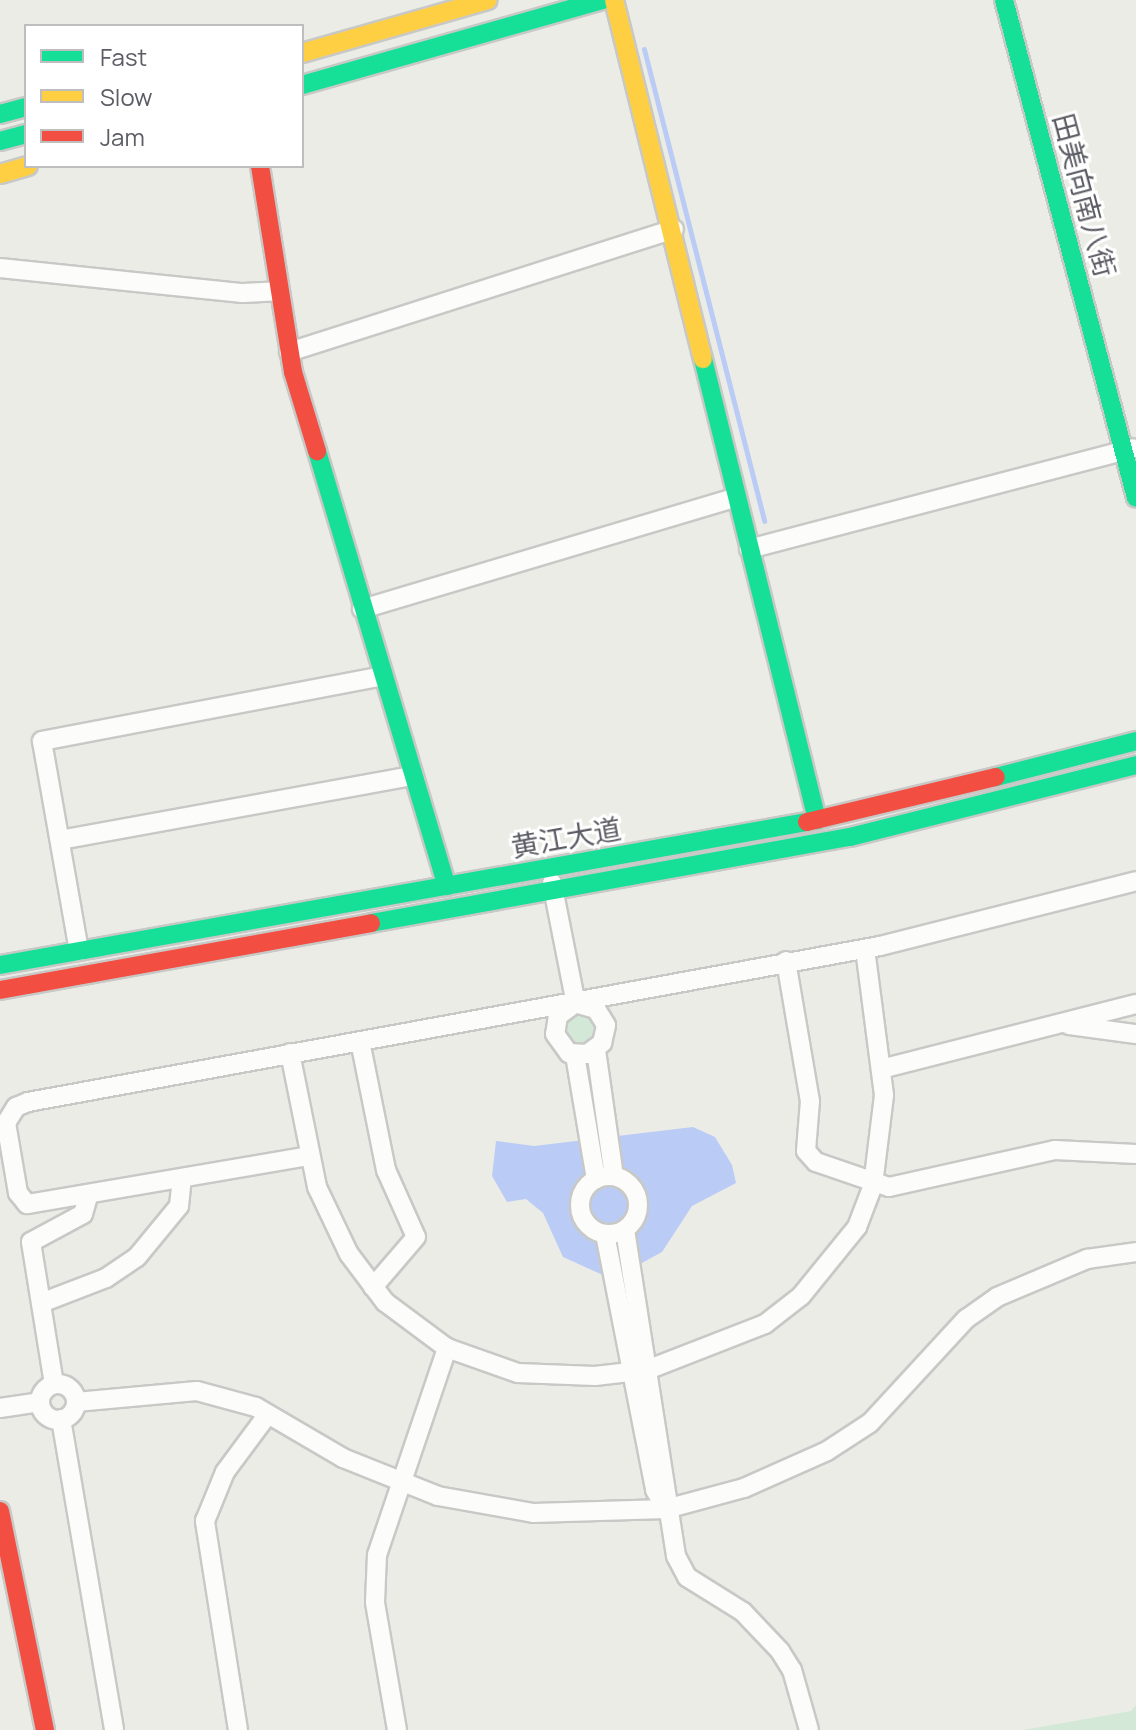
<!DOCTYPE html>
<meta charset="utf-8">
<style>
body{margin:0}
#map{position:relative;width:1136px;height:1730px;overflow:hidden;background:#ecece6;font-family:Manrope,"Noto Sans SC",sans-serif}
div>[style]{position:absolute}
.green>*{inset:0;background:#d4e8d7}
.water>*{inset:0;background:#baccf6}
.stream>*{height:5px;margin:-2.5px;padding:0 2.5px;transform-origin:2.5px;border-radius:2.5px;background:#baccf6}
.roads{filter:drop-shadow(2px 0 #c8c9c7) drop-shadow(-2px 0 #c8c9c7) drop-shadow(0 2px #c8c9c7) drop-shadow(0 -2px #c8c9c7)}
.street>*{height:18px;margin:-9px;padding:0 9px;transform-origin:9px;border-radius:9px;background:#fcfcfb}
.street>.ring{margin:-9px;padding:0;box-sizing:content-box;background:none;border:18px solid #fcfcfb;border-radius:50%}
.fast>*{height:18px;margin:-9px;padding:0 9px;transform-origin:9px;border-radius:9px;background:#16e098}
.slow>*{height:18px;margin:-9px;padding:0 9px;transform-origin:9px;border-radius:9px;background:#ffcf43}
.jam>*{height:18px;margin:-9px;padding:0 9px;transform-origin:9px;border-radius:9px;background:#f24e42}
span{translate:-50% -50%;white-space:nowrap;text-align:center;line-height:1.15;-webkit-text-stroke:6px #fff;paint-order:stroke}
.street-label{font-size:28px;color:#5c5d64}
.legend{position:absolute;left:24px;top:24px;width:280px;height:144px;box-sizing:border-box;background:#fff;border:2px solid #bebec1;margin:0;padding:10px 14px;list-style:none;font-size:24px;color:#5c5d64}
.legend li{display:flex;align-items:center;gap:16px;height:40px}
.legend b{width:40px;border:2px solid #bebec1}
</style>
<div id="map">
<div class="green">
<div style="clip-path:polygon(586px 1011px,597px 1021px,597px 1038px,577px 1049px,561px 1028px,572px 1013px)"></div>
<div style="clip-path:polygon(1136px 1705px,1136px 1730px,1023px 1730px,1131px 1711px)"></div>
</div>
<div class="water">
<div style="clip-path:polygon(693px 1127px,715px 1137px,732px 1165px,736px 1183px,692px 1206px,662px 1252px,620px 1275px,605px 1276px,563px 1257px,543px 1213px,526px 1199px,507px 1202px,492px 1176px,496px 1141px,534px 1146px)"></div>
</div>
<div class="stream">
<div style="left:644px;top:49px;width:487px;rotate:75.7deg"></div>
</div>
<div class="roads">
<div class="street">
<div style="left:0;top:268px;width:244px;rotate:5.9deg"></div>
<div style="left:243px;top:293px;width:35px;rotate:-3deg"></div>
<div style="left:289px;top:352px;width:404px;rotate:-17.7deg"></div>
<div style="left:749px;top:549px;width:397px;rotate:-14.7deg"></div>
<div style="left:362px;top:609px;width:391px;rotate:-16.6deg"></div>
<div style="left:60px;top:840px;width:359px;rotate:-10.3deg"></div>
<div style="left:552px;top:883px;width:123px;rotate:78.8deg"></div>
<div style="left:79px;top:951px;width:213px;rotate:-100deg"></div>
<div style="left:42px;top:741px;width:347px;rotate:-10.8deg"></div>
<div style="left:786px;top:961px;width:142px;rotate:80.3deg"></div>
<div style="left:810px;top:1101px;width:50px;rotate:94.6deg"></div>
<div style="left:806px;top:1151px;width:15px;rotate:48deg"></div>
<div style="left:816px;top:1162px;width:77px;rotate:18.9deg"></div>
<div style="left:889px;top:1187px;width:170px;rotate:-12.6deg"></div>
<div style="left:1055px;top:1150px;width:81px;rotate:2.8deg"></div>
<div style="left:573px;top:1005px;width:19px;rotate:144deg"></div>
<div style="left:558px;top:1016px;width:18px;rotate:99deg"></div>
<div style="left:555px;top:1034px;width:24px;rotate:54deg"></div>
<div style="left:569px;top:1053px;width:18px;rotate:3deg"></div>
<div style="left:587px;top:1054px;width:19px;rotate:-36deg"></div>
<div style="left:602px;top:1043px;width:18px;rotate:-77deg"></div>
<div style="left:606px;top:1025px;width:19px;rotate:-122deg"></div>
<div style="left:596px;top:1009px;width:19px;rotate:-164deg"></div>
<div style="left:1069px;top:1025px;width:68px;rotate:7.7deg"></div>
<div style="left:360px;top:1041px;width:132px;rotate:78.6deg"></div>
<div style="left:386px;top:1170px;width:73px;rotate:65.9deg"></div>
<div style="left:416px;top:1237px;width:66px;rotate:130.7deg"></div>
<div style="left:596px;top:1050px;width:127px;rotate:81.9deg"></div>
<div style="left:290px;top:1053px;width:137px;rotate:78.6deg"></div>
<div style="left:317px;top:1187px;width:74px;rotate:64.5deg"></div>
<div style="left:349px;top:1254px;width:60px;rotate:53.1deg"></div>
<div style="left:385px;top:1302px;width:77px;rotate:36.6deg"></div>
<div style="left:447px;top:1348px;width:75px;rotate:19.4deg"></div>
<div style="left:518px;top:1373px;width:77px;rotate:2.2deg"></div>
<div style="left:595px;top:1376px;width:52px;rotate:-6.6deg"></div>
<div style="left:647px;top:1370px;width:127px;rotate:-21.3deg"></div>
<div style="left:765px;top:1324px;width:46px;rotate:-37.9deg"></div>
<div style="left:801px;top:1296px;width:89px;rotate:-50.9deg"></div>
<div style="left:857px;top:1227px;width:45px;rotate:-69.1deg"></div>
<div style="left:873px;top:1185px;width:91px;rotate:-83deg"></div>
<div style="left:884px;top:1095px;width:147px;rotate:-97.4deg"></div>
<div style="left:575px;top:1055px;width:126px;rotate:80.4deg"></div>
<div style="left:881px;top:1069px;width:263px;rotate:-14.3deg"></div>
<div style="left:309px;top:1156px;width:286px;rotate:170.3deg"></div>
<div style="left:27px;top:1204px;width:14px;rotate:-129deg"></div>
<div style="left:18px;top:1193px;width:71px;rotate:-99.7deg"></div>
<div style="left:6px;top:1123px;width:19px;rotate:-58deg"></div>
<div style="left:16px;top:1107px;width:13px;rotate:-23deg"></div>
<div style="left:28px;top:1102px;width:866px;rotate:-10.38deg"></div>
<div style="left:880px;top:946px;width:264px;rotate:-14.2deg"></div>
<div class="ring" style="left:580px;top:1176px;width:40px;height:40px"></div>
<div style="left:625px;top:1230px;width:330px;rotate:81.1deg"></div>
<div style="left:676px;top:1556px;width:24px;rotate:62deg"></div>
<div style="left:687px;top:1577px;width:66px;rotate:32deg"></div>
<div style="left:743px;top:1612px;width:54px;rotate:46.5deg"></div>
<div style="left:780px;top:1651px;width:22px;rotate:58deg"></div>
<div style="left:792px;top:1670px;width:62px;rotate:74.2deg"></div>
<div style="left:605px;top:1234px;width:261px;rotate:78.9deg"></div>
<div style="left:655px;top:1490px;width:22px;rotate:60deg"></div>
<div style="left:41px;top:1303px;width:70px;rotate:-21deg"></div>
<div style="left:106px;top:1278px;width:37px;rotate:-34deg"></div>
<div style="left:137px;top:1257px;width:66px;rotate:-50.5deg"></div>
<div style="left:179px;top:1206px;width:27px;rotate:-84deg"></div>
<div style="left:54px;top:1384px;width:144px;rotate:-99.2deg"></div>
<div style="left:31px;top:1242px;width:59px;rotate:-28.3deg"></div>
<div style="left:83px;top:1214px;width:19px;rotate:-74deg"></div>
<div class="ring" style="left:40px;top:1384px;width:18px;height:18px"></div>
<div style="left:76px;top:1402px;width:121px;rotate:-5.2deg"></div>
<div style="left:197px;top:1391px;width:61px;rotate:15.2deg"></div>
<div style="left:256px;top:1407px;width:101px;rotate:30.4deg"></div>
<div style="left:343px;top:1458px;width:102px;rotate:21.8deg"></div>
<div style="left:438px;top:1496px;width:97px;rotate:10.1deg"></div>
<div style="left:533px;top:1513px;width:133px;rotate:-1.7deg"></div>
<div style="left:666px;top:1509px;width:81px;rotate:-15.1deg"></div>
<div style="left:744px;top:1488px;width:91px;rotate:-24deg"></div>
<div style="left:827px;top:1451px;width:51px;rotate:-33.1deg"></div>
<div style="left:870px;top:1423px;width:142px;rotate:-47.3deg"></div>
<div style="left:966px;top:1319px;width:38px;rotate:-35deg"></div>
<div style="left:997px;top:1297px;width:98px;rotate:-22.9deg"></div>
<div style="left:1087px;top:1259px;width:49px;rotate:-8.1deg"></div>
<div style="left:0;top:1408px;width:40px;rotate:-8.5deg"></div>
<div style="left:61px;top:1419px;width:315px;rotate:80.3deg"></div>
<div style="left:238px;top:1730px;width:212px;rotate:-99deg"></div>
<div style="left:205px;top:1521px;width:53px;rotate:-67.8deg"></div>
<div style="left:225px;top:1472px;width:72px;rotate:-53.4deg"></div>
<div style="left:397px;top:1730px;width:130px;rotate:-99.8deg"></div>
<div style="left:375px;top:1602px;width:47px;rotate:-87.6deg"></div>
<div style="left:377px;top:1555px;width:219px;rotate:-71.3deg"></div>
</div>
<div class="fast">
<div style="left:1004px;top:0;width:515px;rotate:75.15deg"></div>
<div style="left:302px;top:85px;width:313px;rotate:-15.8deg"></div>
<div style="left:0;top:114px;width:27px;rotate:-15deg"></div>
<div style="left:0;top:141px;width:27px;rotate:-15deg"></div>
<div style="left:703px;top:359px;width:475px;rotate:76.1deg"></div>
<div style="left:317px;top:451px;width:454px;rotate:73.4deg"></div>
<div style="left:996px;top:777px;width:145px;rotate:-14.4deg"></div>
<div style="left:371px;top:923px;width:487px;rotate:-10.2deg"></div>
<div style="left:850px;top:837px;width:295px;rotate:-14.1deg"></div>
<div style="left:0;top:965px;width:820px;rotate:-10.05deg"></div>
</div>
<div class="slow">
<div style="left:614px;top:0;width:370px;rotate:76.1deg"></div>
<div style="left:302px;top:53px;width:193px;rotate:-15.9deg"></div>
<div style="left:0;top:174px;width:29px;rotate:-16deg"></div>
</div>
<div class="jam">
<div style="left:260px;top:166px;width:209px;rotate:80.9deg"></div>
<div style="left:293px;top:372px;width:83px;rotate:73.1deg"></div>
<div style="left:807px;top:822px;width:194px;rotate:-13.4deg"></div>
<div style="left:0;top:990px;width:377px;rotate:-10.2deg"></div>
<div style="left:0;top:1511px;width:224px;rotate:78.4deg"></div>
</div>
</div>
<div class="street-label">
<span style="left:1085px;top:195px;rotate:75deg">田美向南八街</span>
<span style="left:566px;top:837px;rotate:-10deg">黄江大道</span>
</div>
<ul class="legend">
<li><b style="height:10px;background:#16e098"></b>Fast</li>
<li><b style="height:10px;background:#ffcf43"></b>Slow</li>
<li><b style="height:10px;background:#f24e42"></b>Jam</li>
</ul>
</div>
